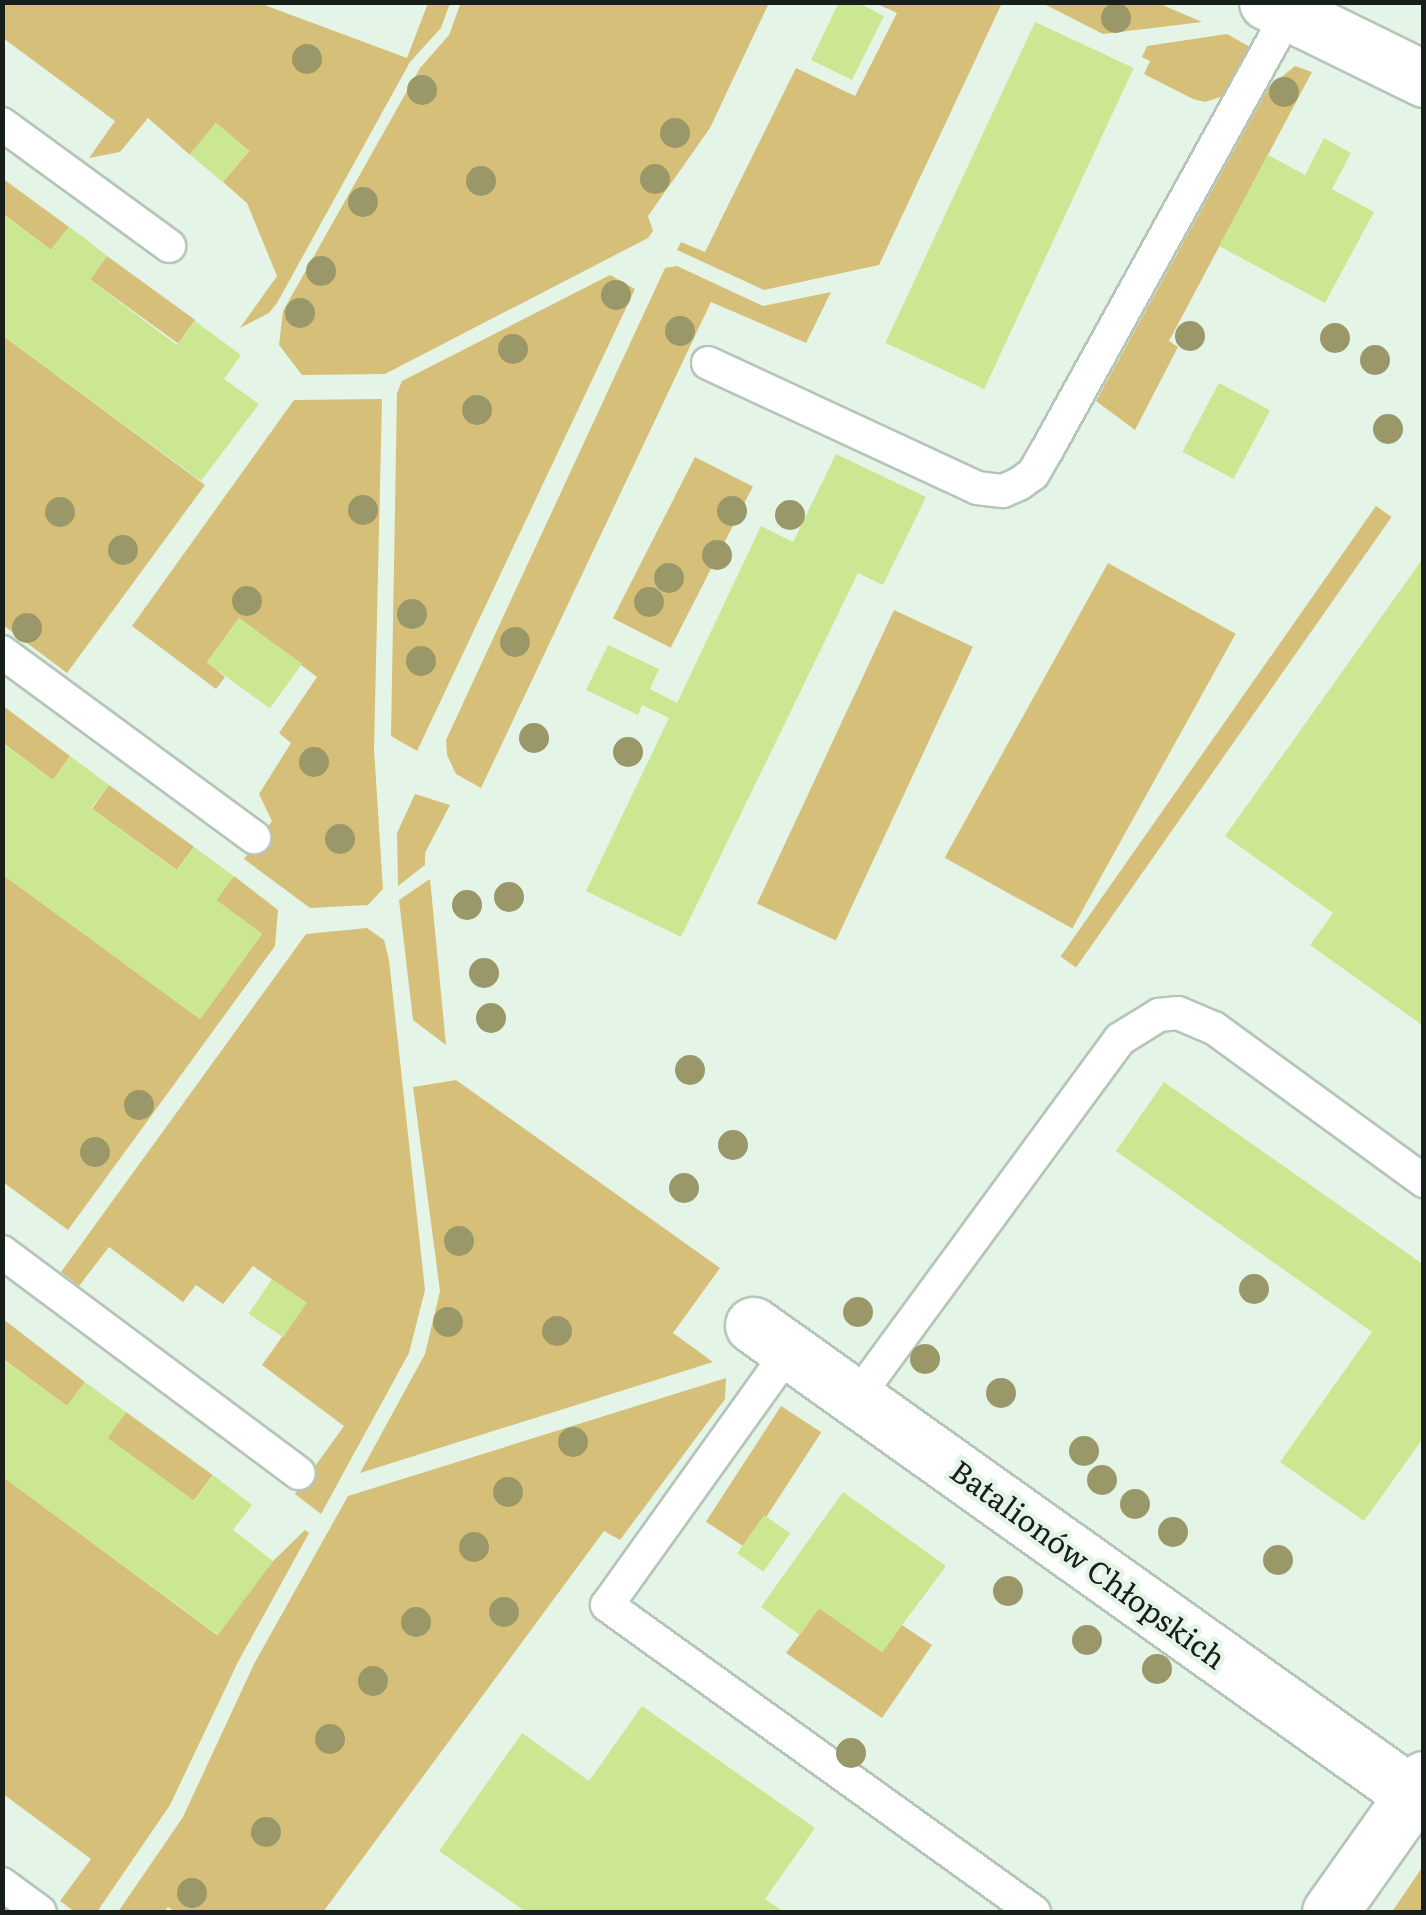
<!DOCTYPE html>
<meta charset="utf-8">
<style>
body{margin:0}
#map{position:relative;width:1426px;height:1915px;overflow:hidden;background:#e4f5e8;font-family:Literata,serif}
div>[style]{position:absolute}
.green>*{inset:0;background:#d6c079;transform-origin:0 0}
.building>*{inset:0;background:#cce792;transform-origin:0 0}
.roads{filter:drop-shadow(2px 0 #b5c5b9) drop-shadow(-2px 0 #b5c5b9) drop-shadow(0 2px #b5c5b9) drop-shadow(0 -2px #b5c5b9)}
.service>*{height:32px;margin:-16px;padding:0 16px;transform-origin:16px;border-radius:16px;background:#fff}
.minor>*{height:55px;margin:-27.5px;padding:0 27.5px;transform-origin:27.5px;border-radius:27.5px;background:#fff}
.trees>*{width:30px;height:30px;margin:-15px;border-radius:50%;background:#9a9868}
span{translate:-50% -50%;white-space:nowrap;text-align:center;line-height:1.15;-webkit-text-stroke:9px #e4f5e8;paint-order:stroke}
.street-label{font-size:30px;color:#181e1a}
.frame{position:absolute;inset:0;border:5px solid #181e1a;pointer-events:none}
</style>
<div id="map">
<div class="green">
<div style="clip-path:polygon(461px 2px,769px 3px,710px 128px,648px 216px,653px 231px,648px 238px,385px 374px,302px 375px,279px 345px,283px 311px,420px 68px,449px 35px)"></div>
<div style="clip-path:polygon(2px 3px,259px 3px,407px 58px,428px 3px,450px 3px,441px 28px,410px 62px,277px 303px,269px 313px,240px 328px,277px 276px,247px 203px,223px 182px,249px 151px,216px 123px,190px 155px,148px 118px,120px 152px,89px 158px,115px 121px,3px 38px)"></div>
<div style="clip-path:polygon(875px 3px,1002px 3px,879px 265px,764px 290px,677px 250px,681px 242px,705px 252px,796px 68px,855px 96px,897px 13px)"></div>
<div style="clip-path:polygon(1042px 3px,1158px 3px,1202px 22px,1103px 34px)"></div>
<div style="clip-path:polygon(1227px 34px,1252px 48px,1226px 95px,1205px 102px,1193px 99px,1144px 74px,1150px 61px,1142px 57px,1147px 46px)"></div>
<div style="clip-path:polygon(1295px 66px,1312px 72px,1169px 341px,1178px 347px,1135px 430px,1096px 401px,1269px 87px)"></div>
<div style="clip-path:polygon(2px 178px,69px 227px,51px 250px,3px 214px)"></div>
<div style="left:107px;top:256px;width:109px;height:29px;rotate:36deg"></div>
<div style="clip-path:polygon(677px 266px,763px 306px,831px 292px,806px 343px,711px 302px,481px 788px,456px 774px,447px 755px,446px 740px,665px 268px)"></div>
<div style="clip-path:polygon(610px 275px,635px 289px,417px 751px,391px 736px,397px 393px,402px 381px)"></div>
<div style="clip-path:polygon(2px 335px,205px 485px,67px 673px,3px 625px)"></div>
<div style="clip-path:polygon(382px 399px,374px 749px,383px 889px,368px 905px,310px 908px,244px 859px,272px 821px,259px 794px,291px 743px,279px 733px,317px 677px,239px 618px,207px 662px,225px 677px,216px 689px,132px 626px,294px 400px)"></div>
<div style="left:695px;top:457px;width:65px;height:181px;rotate:27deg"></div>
<div style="left:1376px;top:506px;width:19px;height:550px;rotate:35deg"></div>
<div style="left:1108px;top:563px;width:146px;height:337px;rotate:29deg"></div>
<div style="left:894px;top:610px;width:87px;height:324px;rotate:25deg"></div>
<div style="clip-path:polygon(2px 705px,70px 756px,53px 780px,3px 743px)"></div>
<div style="left:109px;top:785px;width:105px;height:29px;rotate:36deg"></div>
<div style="clip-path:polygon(415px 794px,450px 805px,425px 853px,425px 865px,398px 886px,397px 833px)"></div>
<div style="clip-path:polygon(2px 874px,200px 1019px,262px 934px,216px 900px,234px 876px,278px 910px,275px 946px,68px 1230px,3px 1182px)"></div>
<div style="clip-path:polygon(430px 879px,446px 1045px,413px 1020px,399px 900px)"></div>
<div style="clip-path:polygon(367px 928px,384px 940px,389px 960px,425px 1290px,409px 1353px,321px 1514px,295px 1494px,344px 1426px,262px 1365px,306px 1303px,253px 1266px,223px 1304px,196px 1285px,183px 1302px,109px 1247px,79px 1286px,61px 1272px,306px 934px)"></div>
<div style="clip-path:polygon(456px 1080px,720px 1268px,673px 1333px,713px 1362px,360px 1473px,425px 1354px,440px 1291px,413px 1087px)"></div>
<div style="clip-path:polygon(3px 1319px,85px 1382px,67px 1406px,3px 1359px)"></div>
<div style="clip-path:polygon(726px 1378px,725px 1399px,620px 1540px,604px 1531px,323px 1912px,175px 1912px,168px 1907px,164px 1912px,118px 1912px,183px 1817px,254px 1664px,348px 1496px)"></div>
<div style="left:781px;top:1406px;width:48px;height:138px;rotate:33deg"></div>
<div style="left:126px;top:1412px;width:107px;height:32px;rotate:36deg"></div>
<div style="clip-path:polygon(2px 1476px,217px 1635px,273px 1561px,305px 1530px,309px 1533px,238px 1662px,170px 1805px,97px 1912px,75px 1912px,60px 1901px,91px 1859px,3px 1794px)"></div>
<div style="clip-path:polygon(819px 1608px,882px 1652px,902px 1625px,932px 1645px,882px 1718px,786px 1653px)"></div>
<div style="clip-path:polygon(1423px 1866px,1423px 1912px,1392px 1912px)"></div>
</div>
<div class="building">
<div style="clip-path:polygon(839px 2px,857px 2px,884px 16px,852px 80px,811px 60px)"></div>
<div style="left:1035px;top:22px;width:109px;height:354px;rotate:25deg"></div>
<div style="left:216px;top:123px;width:43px;height:41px;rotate:40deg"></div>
<div style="clip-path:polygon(1324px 138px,1351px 153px,1332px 189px,1374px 212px,1325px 303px,1219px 246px,1268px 155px,1305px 175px)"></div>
<div style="clip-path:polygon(2px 214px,51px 250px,69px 227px,86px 239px,107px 256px,90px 280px,177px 345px,195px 321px,241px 355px,224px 379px,259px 404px,201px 481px,2px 335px)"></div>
<div style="left:1219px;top:383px;width:58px;height:78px;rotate:28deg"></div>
<div style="clip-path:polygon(836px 454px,926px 497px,883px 585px,858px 573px,681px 937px,586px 891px,669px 718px,642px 705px,638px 715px,586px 690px,608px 645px,659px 669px,650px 689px,677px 703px,761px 526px,793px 542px)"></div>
<div style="clip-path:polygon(1424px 557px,1424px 1022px,1422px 1025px,1310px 945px,1333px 913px,1225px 836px)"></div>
<div style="left:239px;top:618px;width:78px;height:55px;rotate:36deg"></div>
<div style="clip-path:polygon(2px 743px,53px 780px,70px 756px,109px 785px,91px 808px,177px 871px,194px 847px,234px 876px,216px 900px,262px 934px,200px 1019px,2px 874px)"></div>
<div style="clip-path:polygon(1164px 1082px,1424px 1265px,1424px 1437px,1364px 1521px,1280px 1462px,1372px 1332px,1116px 1151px)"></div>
<div style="left:272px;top:1279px;width:42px;height:42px;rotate:34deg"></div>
<div style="clip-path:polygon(2px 1359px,67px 1406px,85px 1382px,126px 1412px,108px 1438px,194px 1501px,213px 1475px,252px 1505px,233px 1530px,273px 1561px,218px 1635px,2px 1476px)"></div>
<div style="clip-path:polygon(843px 1492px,946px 1566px,882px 1652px,819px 1608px,800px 1635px,761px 1607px)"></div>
<div style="left:764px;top:1515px;width:32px;height:47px;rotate:35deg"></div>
<div style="clip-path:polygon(642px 1706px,815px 1828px,765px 1899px,784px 1912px,526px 1912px,439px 1851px,522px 1733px,589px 1781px)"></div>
</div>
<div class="roads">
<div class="service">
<div style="left:2px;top:124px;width:207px;rotate:36.1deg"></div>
<div style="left:708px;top:363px;width:297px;rotate:24.9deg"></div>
<div style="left:977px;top:488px;width:26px;rotate:7deg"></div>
<div style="left:1003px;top:491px;width:17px;rotate:-24deg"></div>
<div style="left:1019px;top:484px;width:17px;rotate:-36deg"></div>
<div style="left:1033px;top:474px;width:28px;rotate:-60deg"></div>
<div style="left:1047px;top:450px;width:500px;rotate:-61.08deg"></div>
<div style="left:2px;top:652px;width:313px;rotate:36.3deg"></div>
<div style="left:2px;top:1252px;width:370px;rotate:36.7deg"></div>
<div style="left:789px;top:1351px;width:312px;rotate:125.6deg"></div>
<div style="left:607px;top:1605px;width:526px;rotate:35.71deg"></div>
<div style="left:857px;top:1397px;width:444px;rotate:-53.7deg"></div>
<div style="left:1120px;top:1039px;width:46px;rotate:-31.6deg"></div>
<div style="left:1159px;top:1015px;width:19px;rotate:-6deg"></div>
<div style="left:1178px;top:1013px;width:39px;rotate:23deg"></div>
<div style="left:1214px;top:1028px;width:260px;rotate:36.1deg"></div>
<div style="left:2px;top:1884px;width:47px;rotate:36.4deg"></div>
</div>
<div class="minor">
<div style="left:1267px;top:2px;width:175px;rotate:26.1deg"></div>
<div style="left:753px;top:1325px;width:824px;rotate:35.46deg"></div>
<div style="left:1330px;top:1912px;width:163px;rotate:-54.7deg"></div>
</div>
</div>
<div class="trees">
<div style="left:1116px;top:18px"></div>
<div style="left:307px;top:59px"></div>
<div style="left:422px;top:90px"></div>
<div style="left:1284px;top:92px"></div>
<div style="left:675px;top:133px"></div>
<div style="left:655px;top:179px"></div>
<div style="left:481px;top:181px"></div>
<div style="left:363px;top:202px"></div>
<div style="left:321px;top:271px"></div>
<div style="left:616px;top:295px"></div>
<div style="left:300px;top:313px"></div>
<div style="left:680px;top:331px"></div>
<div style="left:1190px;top:336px"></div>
<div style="left:1335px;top:338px"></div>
<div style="left:513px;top:349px"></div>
<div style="left:1375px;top:360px"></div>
<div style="left:477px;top:410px"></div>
<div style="left:1388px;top:429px"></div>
<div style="left:363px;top:510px"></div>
<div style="left:732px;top:511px"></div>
<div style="left:60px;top:512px"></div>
<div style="left:790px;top:515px"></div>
<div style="left:123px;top:550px"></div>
<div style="left:717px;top:555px"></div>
<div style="left:669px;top:578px"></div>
<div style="left:247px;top:601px"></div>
<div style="left:649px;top:602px"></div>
<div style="left:412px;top:614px"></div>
<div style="left:27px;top:628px"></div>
<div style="left:515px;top:642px"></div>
<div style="left:421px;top:661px"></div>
<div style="left:534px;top:738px"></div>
<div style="left:628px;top:752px"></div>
<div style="left:314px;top:762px"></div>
<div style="left:340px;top:839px"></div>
<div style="left:509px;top:897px"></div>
<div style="left:467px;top:905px"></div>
<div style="left:484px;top:973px"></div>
<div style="left:491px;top:1018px"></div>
<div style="left:690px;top:1070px"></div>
<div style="left:139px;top:1105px"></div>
<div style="left:733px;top:1145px"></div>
<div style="left:95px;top:1152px"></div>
<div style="left:684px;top:1188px"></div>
<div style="left:459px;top:1241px"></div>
<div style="left:1254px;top:1289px"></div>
<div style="left:858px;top:1312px"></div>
<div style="left:448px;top:1322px"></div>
<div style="left:557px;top:1331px"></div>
<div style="left:925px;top:1359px"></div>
<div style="left:1001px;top:1393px"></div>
<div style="left:573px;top:1442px"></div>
<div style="left:1084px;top:1451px"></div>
<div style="left:1102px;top:1480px"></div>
<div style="left:508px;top:1492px"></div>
<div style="left:1135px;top:1504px"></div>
<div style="left:1173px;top:1532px"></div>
<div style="left:474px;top:1547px"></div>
<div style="left:1278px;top:1560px"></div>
<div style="left:1008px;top:1591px"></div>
<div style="left:504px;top:1612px"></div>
<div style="left:416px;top:1622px"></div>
<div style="left:1087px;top:1640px"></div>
<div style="left:1157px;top:1669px"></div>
<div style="left:373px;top:1681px"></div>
<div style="left:330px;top:1739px"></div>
<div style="left:851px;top:1753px"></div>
<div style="left:266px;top:1832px"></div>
<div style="left:192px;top:1893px"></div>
</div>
<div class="street-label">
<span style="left:1089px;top:1563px;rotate:36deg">Batalionów Chłopskich</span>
</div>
<div class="frame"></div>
</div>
